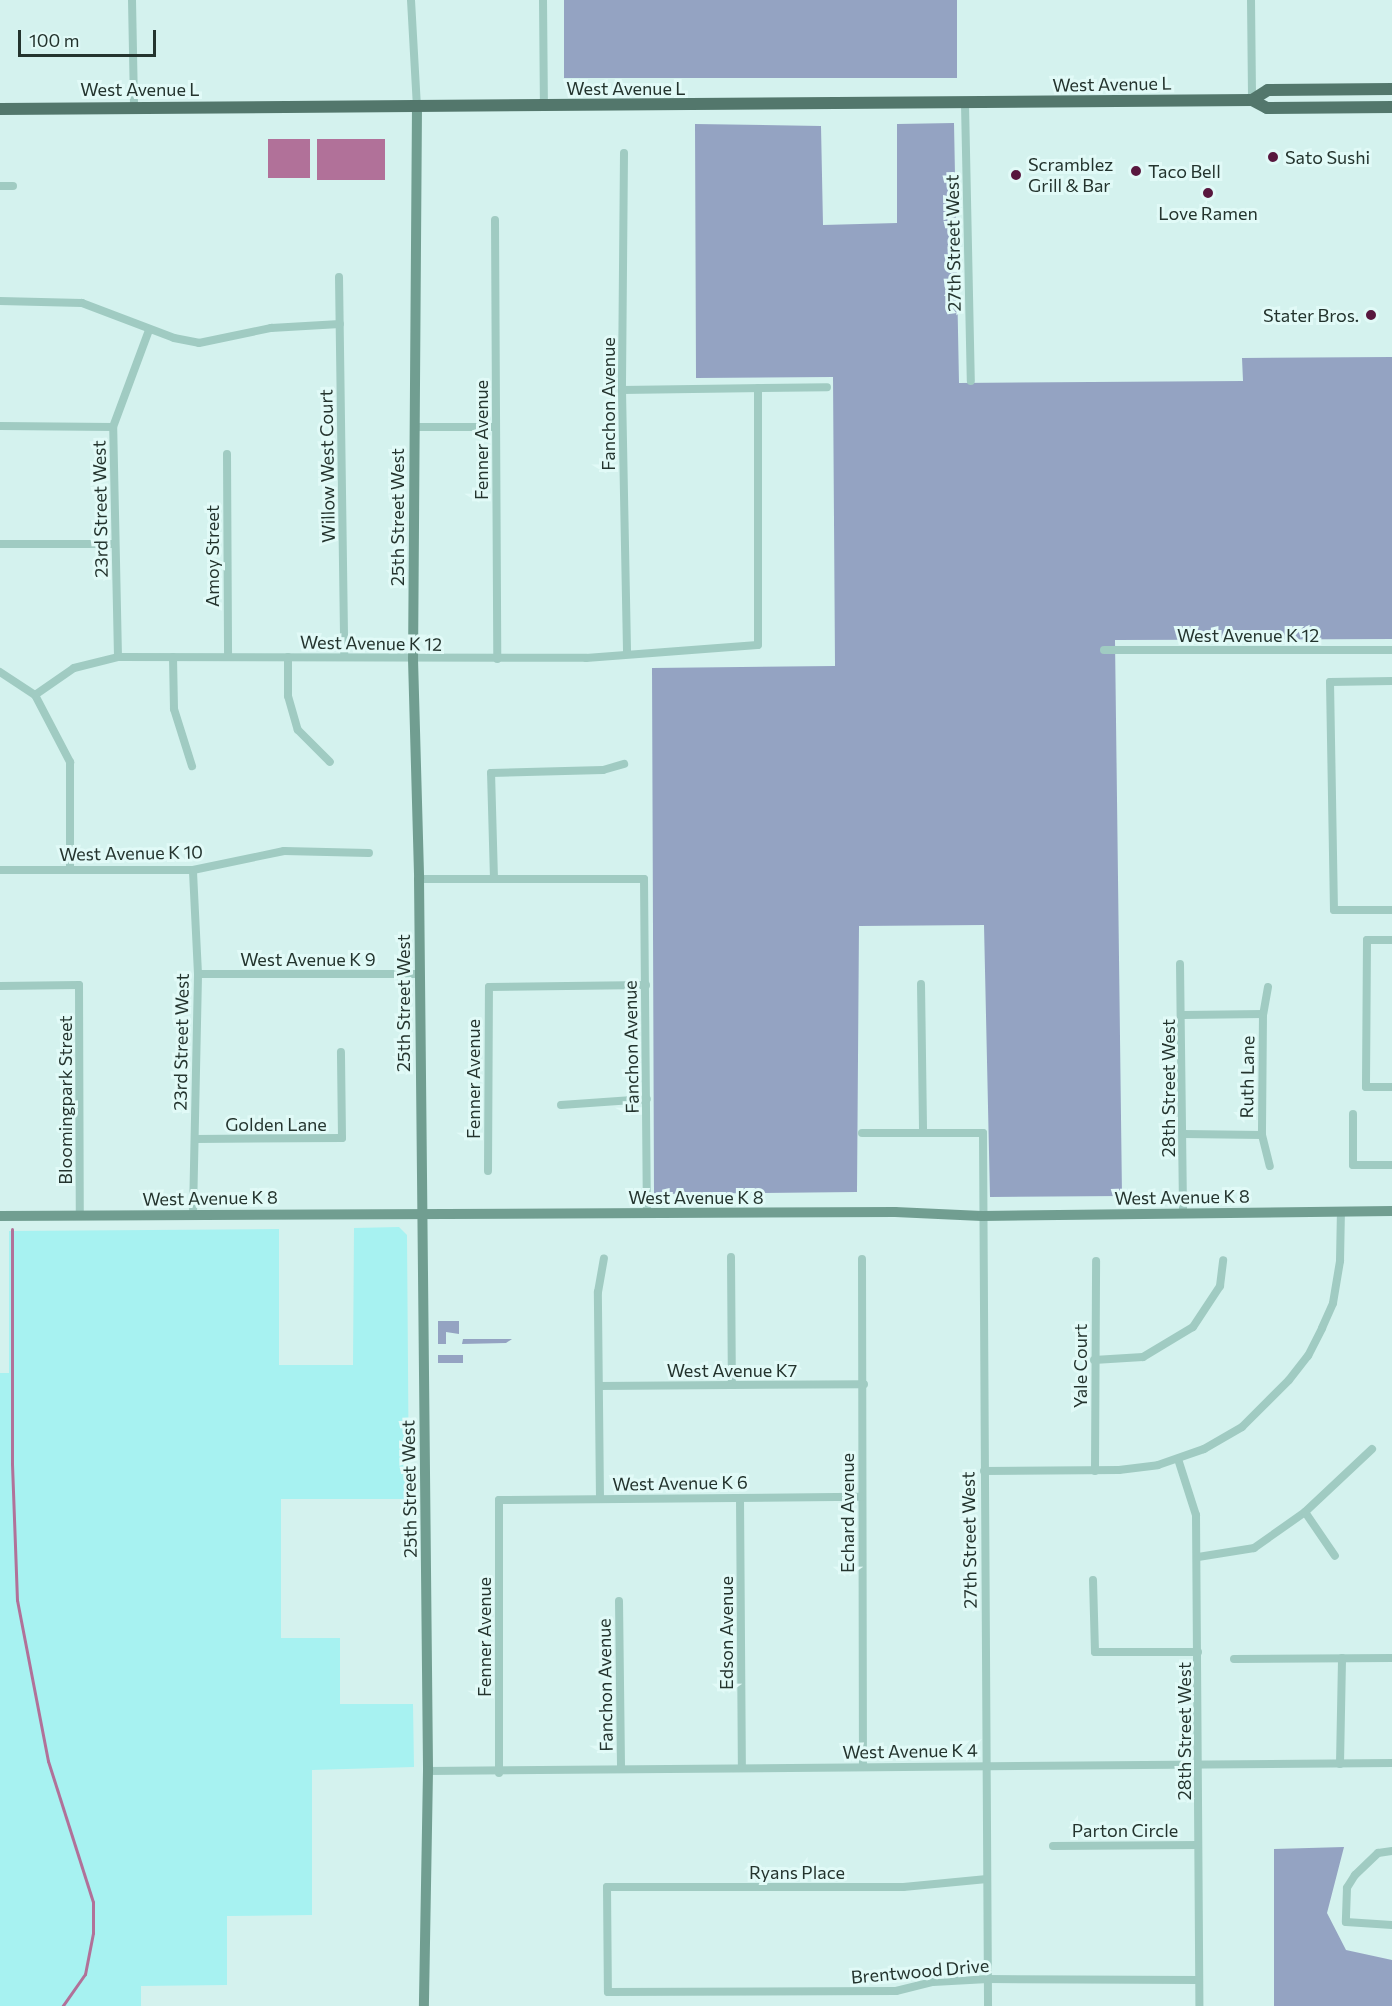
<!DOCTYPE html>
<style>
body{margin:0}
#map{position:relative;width:1392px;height:2006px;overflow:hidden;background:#d4f2ee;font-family:Commissioner,sans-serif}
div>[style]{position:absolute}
.green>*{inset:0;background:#94a3c2;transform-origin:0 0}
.sand>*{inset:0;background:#a7f2f1}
.water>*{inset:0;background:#b17199;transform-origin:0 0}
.stream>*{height:3px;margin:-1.5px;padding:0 1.5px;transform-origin:1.5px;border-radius:1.5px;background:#b17199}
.street>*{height:8px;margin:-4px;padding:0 4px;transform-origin:4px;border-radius:4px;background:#a0cbc2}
.secondary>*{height:10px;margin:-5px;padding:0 5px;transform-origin:5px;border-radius:5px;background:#719e91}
.primary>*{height:12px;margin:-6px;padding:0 6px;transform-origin:6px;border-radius:6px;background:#53776c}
.dots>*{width:16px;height:16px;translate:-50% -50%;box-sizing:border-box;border:3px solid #e1faf7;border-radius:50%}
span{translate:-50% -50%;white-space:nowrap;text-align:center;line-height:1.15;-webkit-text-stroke:6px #e1faf7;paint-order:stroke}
.street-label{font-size:18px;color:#24342e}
.poi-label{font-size:18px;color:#24342e}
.left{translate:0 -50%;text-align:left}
.right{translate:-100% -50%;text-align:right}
.scale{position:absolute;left:18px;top:30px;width:138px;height:27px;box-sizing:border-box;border:3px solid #24342e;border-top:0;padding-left:8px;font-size:18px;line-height:21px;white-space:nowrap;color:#24342e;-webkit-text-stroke:4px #e1faf7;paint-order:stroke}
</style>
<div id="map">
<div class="green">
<div style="left:564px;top:0;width:393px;height:78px"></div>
<div style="clip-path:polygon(954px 123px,959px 383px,1243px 381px,1242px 358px,1392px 357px,1392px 639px,1115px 640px,1122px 1196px,990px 1197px,984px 925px,859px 926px,857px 1192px,654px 1194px,652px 668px,835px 666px,833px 377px,696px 378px,695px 124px,821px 126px,823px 225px,897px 223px,897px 124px)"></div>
<div style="clip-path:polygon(438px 1321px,459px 1321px,459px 1334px,446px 1332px,446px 1344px,438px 1344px)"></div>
<div style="clip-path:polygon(463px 1339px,512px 1339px,506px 1343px,462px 1344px)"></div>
<div style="left:438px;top:1355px;width:25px;height:8px"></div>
<div style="clip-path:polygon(1344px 1847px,1327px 1913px,1346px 1950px,1392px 1960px,1392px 2006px,1274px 2006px,1274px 1849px)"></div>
</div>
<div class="sand">
<div style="clip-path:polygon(399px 1227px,407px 1235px,409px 1499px,281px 1499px,281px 1638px,340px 1638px,340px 1704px,413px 1704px,414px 1767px,312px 1770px,312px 1915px,227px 1916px,227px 1985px,141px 1986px,141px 2006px,0 2006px,0 1373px,9px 1373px,9px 1231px,279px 1229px,279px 1365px,353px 1365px,354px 1228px)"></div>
</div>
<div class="water">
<div style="left:268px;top:139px;width:42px;height:39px"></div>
<div style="left:317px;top:139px;width:68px;height:41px"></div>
</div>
<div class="stream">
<div style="left:12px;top:1229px;width:235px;rotate:90deg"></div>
<div style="left:12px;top:1464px;width:136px;rotate:87.9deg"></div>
<div style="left:17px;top:1600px;width:164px;rotate:79.1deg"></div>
<div style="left:48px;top:1761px;width:148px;rotate:72.3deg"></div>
<div style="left:93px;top:1902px;width:31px;rotate:90deg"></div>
<div style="left:93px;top:1933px;width:42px;rotate:101deg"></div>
<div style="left:85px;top:1974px;width:39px;rotate:125deg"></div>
</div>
<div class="street">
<div style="left:132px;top:0;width:106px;rotate:88.9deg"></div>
<div style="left:411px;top:0;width:106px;rotate:86.8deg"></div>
<div style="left:543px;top:0;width:106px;rotate:89.5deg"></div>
<div style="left:1251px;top:0;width:100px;rotate:89.4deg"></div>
<div style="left:965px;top:104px;width:277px;rotate:88.8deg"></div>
<div style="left:624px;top:153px;width:237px;rotate:90.5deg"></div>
<div style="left:622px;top:390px;width:264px;rotate:88.9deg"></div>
<div style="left:0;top:186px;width:13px"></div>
<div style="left:495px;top:220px;width:439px;rotate:89.7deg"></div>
<div style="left:339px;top:277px;width:379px;rotate:89.2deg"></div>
<div style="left:0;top:301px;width:82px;rotate:1.4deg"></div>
<div style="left:82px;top:303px;width:98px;rotate:20.8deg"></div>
<div style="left:174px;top:338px;width:25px;rotate:11deg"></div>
<div style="left:199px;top:343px;width:74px;rotate:-11.8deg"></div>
<div style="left:271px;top:328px;width:69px;rotate:-3.3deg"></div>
<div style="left:622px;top:390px;width:205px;rotate:-0.8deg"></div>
<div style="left:0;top:426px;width:113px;rotate:0.5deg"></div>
<div style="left:414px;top:427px;width:82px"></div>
<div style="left:227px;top:454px;width:203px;rotate:89.7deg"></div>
<div style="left:0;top:544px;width:115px"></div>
<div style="left:1104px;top:650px;width:288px"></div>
<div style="left:118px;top:657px;width:230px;rotate:-91.2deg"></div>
<div style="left:113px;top:427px;width:103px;rotate:-69.6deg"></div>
<div style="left:173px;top:657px;width:52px;rotate:88.9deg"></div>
<div style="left:174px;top:709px;width:60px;rotate:72.5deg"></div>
<div style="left:288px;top:657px;width:39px;rotate:90deg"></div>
<div style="left:288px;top:696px;width:35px;rotate:74deg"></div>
<div style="left:298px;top:730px;width:45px;rotate:45deg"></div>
<div style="left:0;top:672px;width:42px;rotate:33.3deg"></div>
<div style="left:35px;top:695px;width:47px;rotate:-34.7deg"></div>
<div style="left:74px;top:668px;width:45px;rotate:-14deg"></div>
<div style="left:118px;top:657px;width:468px;rotate:0.1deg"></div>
<div style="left:586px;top:658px;width:172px;rotate:-4.3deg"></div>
<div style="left:758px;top:645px;width:257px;rotate:-90deg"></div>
<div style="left:1392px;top:681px;width:62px;rotate:179.1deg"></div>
<div style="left:1330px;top:682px;width:228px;rotate:89deg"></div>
<div style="left:1334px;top:910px;width:58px"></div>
<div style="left:35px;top:695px;width:76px;rotate:62.4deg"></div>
<div style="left:70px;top:762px;width:108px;rotate:90deg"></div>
<div style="left:0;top:870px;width:193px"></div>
<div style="left:193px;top:870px;width:93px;rotate:-11.8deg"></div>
<div style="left:284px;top:851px;width:85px;rotate:1.3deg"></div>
<div style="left:419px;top:879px;width:225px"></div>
<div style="left:644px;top:879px;width:335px;rotate:89.5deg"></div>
<div style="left:494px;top:879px;width:106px;rotate:-91.6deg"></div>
<div style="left:491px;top:773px;width:112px;rotate:-1.5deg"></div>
<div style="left:603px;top:770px;width:22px;rotate:-16deg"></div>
<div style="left:1392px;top:940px;width:25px;rotate:180deg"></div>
<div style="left:1367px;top:940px;width:147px;rotate:90.4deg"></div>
<div style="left:1366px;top:1087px;width:26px"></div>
<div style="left:1180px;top:964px;width:249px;rotate:89.3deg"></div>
<div style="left:198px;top:974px;width:220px"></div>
<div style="left:921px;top:984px;width:148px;rotate:89.2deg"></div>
<div style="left:0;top:986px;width:79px;rotate:-0.7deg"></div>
<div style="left:79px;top:985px;width:231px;rotate:89.8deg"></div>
<div style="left:1268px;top:987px;width:27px;rotate:100deg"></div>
<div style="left:1263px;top:1014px;width:121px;rotate:90.5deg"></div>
<div style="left:1262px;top:1135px;width:32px;rotate:76deg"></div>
<div style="left:1183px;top:1015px;width:80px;rotate:-0.7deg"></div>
<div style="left:561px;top:1105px;width:86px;rotate:-4deg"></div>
<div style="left:1353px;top:1114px;width:51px;rotate:90deg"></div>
<div style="left:1353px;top:1165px;width:39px"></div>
<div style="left:862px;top:1133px;width:121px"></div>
<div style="left:983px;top:1133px;width:873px;rotate:89.67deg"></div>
<div style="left:1184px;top:1134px;width:78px;rotate:0.7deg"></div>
<div style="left:195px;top:1139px;width:147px;rotate:-0.4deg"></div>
<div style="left:342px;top:1138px;width:86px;rotate:-90.7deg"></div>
<div style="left:488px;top:1171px;width:184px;rotate:-89.7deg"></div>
<div style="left:489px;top:987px;width:157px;rotate:-0.7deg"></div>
<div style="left:193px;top:1214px;width:240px;rotate:-88.8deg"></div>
<div style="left:198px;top:974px;width:104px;rotate:-92.8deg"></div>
<div style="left:731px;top:1257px;width:128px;rotate:89.6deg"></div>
<div style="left:862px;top:1259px;width:508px;rotate:89.89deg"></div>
<div style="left:1094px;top:1360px;width:49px;rotate:-3.5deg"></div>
<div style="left:1143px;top:1357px;width:58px;rotate:-31deg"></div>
<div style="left:1193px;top:1327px;width:49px;rotate:-56.6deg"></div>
<div style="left:1220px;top:1286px;width:26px;rotate:-83deg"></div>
<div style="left:599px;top:1386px;width:265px;rotate:-0.4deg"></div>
<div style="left:1178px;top:1459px;width:59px;rotate:72.2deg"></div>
<div style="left:1196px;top:1515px;width:491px;rotate:89.6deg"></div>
<div style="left:984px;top:1471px;width:135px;rotate:-0.4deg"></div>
<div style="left:1119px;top:1470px;width:39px;rotate:-7deg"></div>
<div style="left:1158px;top:1465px;width:49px;rotate:-19.2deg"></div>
<div style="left:1204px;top:1449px;width:44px;rotate:-30.1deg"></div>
<div style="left:1242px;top:1427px;width:66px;rotate:-45deg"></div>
<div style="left:1289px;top:1380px;width:31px;rotate:-52deg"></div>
<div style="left:1308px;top:1356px;width:31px;rotate:-63deg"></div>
<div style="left:1322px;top:1328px;width:27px;rotate:-66deg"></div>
<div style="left:1333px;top:1303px;width:43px;rotate:-80.5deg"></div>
<div style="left:1340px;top:1261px;width:50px;rotate:-88.9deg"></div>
<div style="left:1095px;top:1471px;width:210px;rotate:-89.7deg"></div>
<div style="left:740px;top:1498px;width:270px;rotate:89.6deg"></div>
<div style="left:600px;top:1499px;width:207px;rotate:-90.6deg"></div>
<div style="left:598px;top:1292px;width:34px;rotate:-80deg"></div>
<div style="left:1305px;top:1512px;width:53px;rotate:55.7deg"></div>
<div style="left:1198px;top:1557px;width:57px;rotate:-9.1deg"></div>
<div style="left:1254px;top:1548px;width:62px;rotate:-35.2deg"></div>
<div style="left:1305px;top:1512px;width:92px;rotate:-43.2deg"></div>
<div style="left:1093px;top:1580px;width:72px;rotate:88.4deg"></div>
<div style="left:1095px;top:1652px;width:103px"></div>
<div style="left:619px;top:1601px;width:168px;rotate:89.3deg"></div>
<div style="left:1234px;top:1659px;width:158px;rotate:-0.4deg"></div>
<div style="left:1340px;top:1764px;width:106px;rotate:-88.9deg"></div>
<div style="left:428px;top:1771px;width:964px;rotate:-0.48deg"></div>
<div style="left:499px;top:1773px;width:273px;rotate:-90deg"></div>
<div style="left:499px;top:1500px;width:362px;rotate:-0.5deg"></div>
<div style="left:1053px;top:1846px;width:145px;rotate:-0.4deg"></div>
<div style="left:1392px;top:1851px;width:14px;rotate:172deg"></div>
<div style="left:1378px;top:1853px;width:32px;rotate:136deg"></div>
<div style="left:1355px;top:1875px;width:15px;rotate:122deg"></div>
<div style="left:1347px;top:1888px;width:34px;rotate:92deg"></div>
<div style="left:1346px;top:1922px;width:46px;rotate:3.7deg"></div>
<div style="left:987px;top:1879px;width:84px;rotate:174.6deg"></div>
<div style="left:903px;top:1887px;width:296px;rotate:180deg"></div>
<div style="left:607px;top:1887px;width:105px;rotate:89.5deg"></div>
<div style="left:608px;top:1992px;width:288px;rotate:-0.2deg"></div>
<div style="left:896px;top:1991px;width:38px;rotate:-14deg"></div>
<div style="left:933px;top:1982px;width:55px;rotate:-3.1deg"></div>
<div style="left:988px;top:1979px;width:211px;rotate:0.3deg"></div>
</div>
<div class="secondary">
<div style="left:417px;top:106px;width:553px;rotate:90.41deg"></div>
<div style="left:413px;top:659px;width:220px;rotate:88.4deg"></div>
<div style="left:419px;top:879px;width:892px;rotate:89.42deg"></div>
<div style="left:428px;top:1771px;width:235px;rotate:91deg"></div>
<div style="left:0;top:1216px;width:895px;rotate:-0.26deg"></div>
<div style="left:895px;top:1212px;width:87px;rotate:2.6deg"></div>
<div style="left:982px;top:1216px;width:410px;rotate:-0.7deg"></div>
</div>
<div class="primary">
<div style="left:1252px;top:100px;width:19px;rotate:-32deg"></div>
<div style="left:1268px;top:90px;width:124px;rotate:-0.5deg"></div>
<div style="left:0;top:109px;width:1252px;rotate:-0.41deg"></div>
<div style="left:1252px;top:100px;width:17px;rotate:28deg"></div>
<div style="left:1267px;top:108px;width:125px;rotate:-0.5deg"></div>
</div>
<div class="dots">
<div style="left:1273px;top:157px;background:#58173e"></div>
<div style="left:1136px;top:171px;background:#58173e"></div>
<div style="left:1016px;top:175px;background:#58173e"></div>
<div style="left:1208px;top:193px;background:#58173e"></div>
<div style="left:1371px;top:315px;background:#58173e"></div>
</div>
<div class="street-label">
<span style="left:1112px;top:84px;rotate:-1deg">West Avenue L</span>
<span style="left:626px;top:88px">West Avenue L</span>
<span style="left:140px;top:89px">West Avenue L</span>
<span style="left:953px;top:243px;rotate:-91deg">27th Street West</span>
<span style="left:608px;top:404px;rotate:-90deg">Fanchon Avenue</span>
<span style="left:481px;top:440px;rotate:-90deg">Fenner Avenue</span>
<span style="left:327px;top:466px;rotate:-91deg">Willow West Court</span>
<span style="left:100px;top:509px;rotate:-91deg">23rd Street West</span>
<span style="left:397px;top:517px;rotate:-90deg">25th Street West</span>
<span style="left:212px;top:556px;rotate:-90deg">Amoy Street</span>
<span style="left:1248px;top:635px">West Avenue K 12</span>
<span style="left:371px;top:643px;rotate:1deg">West Avenue K 12</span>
<span style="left:131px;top:853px;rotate:-1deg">West Avenue K 10</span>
<span style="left:308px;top:959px">West Avenue K 9</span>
<span style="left:403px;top:1003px;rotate:-90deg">25th Street West</span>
<span style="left:181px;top:1042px;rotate:-89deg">23rd Street West</span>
<span style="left:631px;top:1047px;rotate:-91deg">Fanchon Avenue</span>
<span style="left:1247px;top:1077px;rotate:-89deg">Ruth Lane</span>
<span style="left:473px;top:1079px;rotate:-90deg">Fenner Avenue</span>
<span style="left:1168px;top:1088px;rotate:-90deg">28th Street West</span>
<span style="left:65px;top:1100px;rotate:-90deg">Bloomingpark Street</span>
<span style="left:276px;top:1124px">Golden Lane</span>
<span style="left:696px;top:1197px">West Avenue K 8</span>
<span style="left:1182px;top:1197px;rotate:-1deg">West Avenue K 8</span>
<span style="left:210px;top:1198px;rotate:-1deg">West Avenue K 8</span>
<span style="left:1080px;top:1366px;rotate:-90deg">Yale Court</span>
<span style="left:732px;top:1370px">West Avenue K7</span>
<span style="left:680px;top:1483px;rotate:-1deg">West Avenue K 6</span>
<span style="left:409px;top:1489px;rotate:-91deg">25th Street West</span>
<span style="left:847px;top:1513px;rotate:-90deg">Echard Avenue</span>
<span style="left:969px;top:1540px;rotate:-91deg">27th Street West</span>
<span style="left:726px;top:1633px;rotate:-90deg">Edson Avenue</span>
<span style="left:484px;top:1637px;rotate:-90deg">Fenner Avenue</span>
<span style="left:605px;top:1685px;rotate:-91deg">Fanchon Avenue</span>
<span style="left:1184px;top:1731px;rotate:-90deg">28th Street West</span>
<span style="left:910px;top:1751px;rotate:-1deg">West Avenue K 4</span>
<span style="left:1125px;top:1830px">Parton Circle</span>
<span style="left:797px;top:1872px">Ryans Place</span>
<span style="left:920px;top:1971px;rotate:-5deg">Brentwood Drive</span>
</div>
<div class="poi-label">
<span class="left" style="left:1285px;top:157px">Sato Sushi</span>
<span class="left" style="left:1028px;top:175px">Scramblez<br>Grill &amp; Bar</span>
<span class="left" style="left:1148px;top:171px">Taco Bell</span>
<span style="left:1208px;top:213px">Love Ramen</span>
<span class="right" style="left:1359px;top:315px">Stater Bros.</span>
</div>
<div class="scale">100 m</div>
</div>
